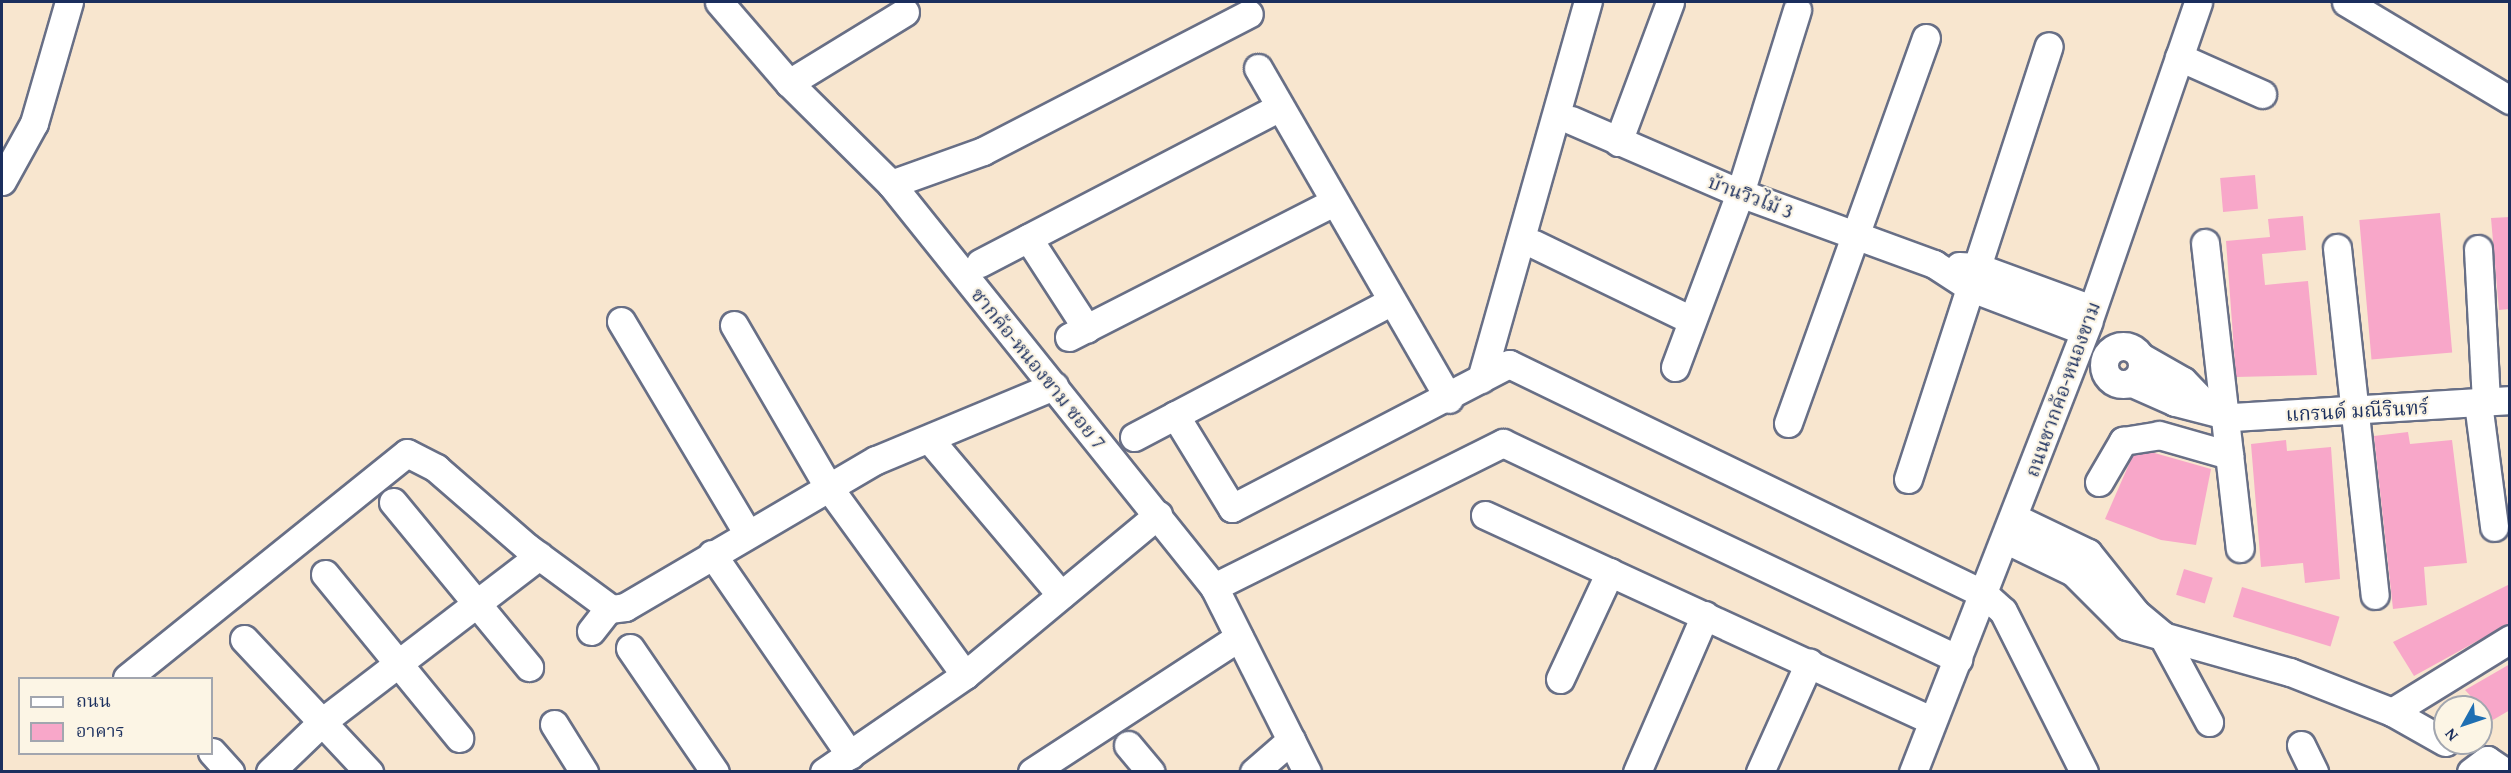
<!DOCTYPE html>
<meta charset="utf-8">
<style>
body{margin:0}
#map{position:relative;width:2511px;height:773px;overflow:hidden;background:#f8e6cf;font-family:"Gentium Book Plus","Noto Serif Thai",serif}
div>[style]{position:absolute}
.building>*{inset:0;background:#f8a7c9;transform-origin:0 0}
.roads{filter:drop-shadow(2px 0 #686f86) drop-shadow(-2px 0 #686f86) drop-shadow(0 2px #686f86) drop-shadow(0 -2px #686f86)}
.minor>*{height:27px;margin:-13.5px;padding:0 13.5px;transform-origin:13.5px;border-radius:13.5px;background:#fff}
.minor>.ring{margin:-13.5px;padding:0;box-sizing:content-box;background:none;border:27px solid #fff;border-radius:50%}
span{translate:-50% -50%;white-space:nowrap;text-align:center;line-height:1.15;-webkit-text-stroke:4.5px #fcf5e5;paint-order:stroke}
.street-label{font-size:20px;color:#1b2f5e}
.frame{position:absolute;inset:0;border:3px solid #1b2f5e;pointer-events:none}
.legend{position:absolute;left:18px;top:677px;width:195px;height:78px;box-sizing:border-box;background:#fcf5e5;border:2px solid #a2a6af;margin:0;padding:8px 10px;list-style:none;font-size:18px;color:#1b2f5e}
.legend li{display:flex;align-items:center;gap:12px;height:30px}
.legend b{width:30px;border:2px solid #a2a6af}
.north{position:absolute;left:2433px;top:695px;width:60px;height:60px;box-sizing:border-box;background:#fcf5e5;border:2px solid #a2a6af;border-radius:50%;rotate:230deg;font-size:16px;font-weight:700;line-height:24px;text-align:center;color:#1b2f5e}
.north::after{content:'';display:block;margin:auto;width:21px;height:27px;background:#1f6fb2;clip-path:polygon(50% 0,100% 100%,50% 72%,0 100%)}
</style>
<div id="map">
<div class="building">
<div style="left:2255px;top:175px;width:34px;height:35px;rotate:85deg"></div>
<div style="left:2440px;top:213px;width:140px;height:81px;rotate:85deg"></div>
<div style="clip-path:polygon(2303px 216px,2306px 250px,2262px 254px,2265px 285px,2308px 281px,2317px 375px,2236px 377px,2226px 241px,2270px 237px,2268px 219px)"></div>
<div style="clip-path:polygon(2510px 217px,2510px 309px,2499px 310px,2491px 218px)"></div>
<div style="clip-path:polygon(2408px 432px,2410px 444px,2452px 440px,2467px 563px,2424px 567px,2427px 605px,2393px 609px,2374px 436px)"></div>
<div style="clip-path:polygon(2286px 440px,2287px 451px,2331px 447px,2340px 579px,2305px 583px,2303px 563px,2261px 567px,2251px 444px)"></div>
<div style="clip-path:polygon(2151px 452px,2211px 469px,2196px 545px,2161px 540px,2105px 519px,2133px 455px)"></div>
<div style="left:2184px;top:569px;width:30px;height:27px;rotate:17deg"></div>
<div style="clip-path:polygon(2510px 584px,2510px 623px,2414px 676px,2393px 642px)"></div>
<div style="left:2242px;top:587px;width:102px;height:31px;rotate:17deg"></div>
<div style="clip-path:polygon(2510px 664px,2510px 710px,2486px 724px,2481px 707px,2465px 690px)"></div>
</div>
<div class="roads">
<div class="minor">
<div style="left:719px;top:2px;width:107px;rotate:49.2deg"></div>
<div style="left:789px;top:83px;width:144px;rotate:44.7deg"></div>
<div style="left:891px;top:184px;width:516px;rotate:51.29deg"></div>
<div style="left:1214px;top:587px;width:207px;rotate:63.3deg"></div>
<div style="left:2346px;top:2px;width:191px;rotate:30.9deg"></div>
<div style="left:2179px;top:57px;width:91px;rotate:24deg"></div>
<div style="left:1258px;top:68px;width:382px;rotate:60deg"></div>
<div style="left:789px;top:83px;width:136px;rotate:-31.5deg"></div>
<div style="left:1571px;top:120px;width:184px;rotate:23.4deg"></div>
<div style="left:1740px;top:193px;width:207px;rotate:20.1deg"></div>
<div style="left:1934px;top:264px;width:44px;rotate:33deg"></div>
<div style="left:1971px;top:288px;width:121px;rotate:20.8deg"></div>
<div style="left:1618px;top:142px;width:149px;rotate:-69.6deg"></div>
<div style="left:2px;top:181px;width:66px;rotate:-61.1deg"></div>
<div style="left:34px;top:123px;width:126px;rotate:-73.9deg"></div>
<div style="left:891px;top:184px;width:98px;rotate:-19.7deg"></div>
<div style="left:983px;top:151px;width:299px;rotate:-27.3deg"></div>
<div style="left:1028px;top:238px;width:108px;rotate:57deg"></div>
<div style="left:2205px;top:243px;width:307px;rotate:83.5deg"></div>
<div style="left:1534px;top:244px;width:174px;rotate:25.8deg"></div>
<div style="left:2337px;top:248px;width:349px;rotate:83.8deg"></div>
<div style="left:2478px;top:249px;width:153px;rotate:87deg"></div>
<div style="left:980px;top:263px;width:338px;rotate:-27.5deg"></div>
<div style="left:1959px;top:266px;width:18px;rotate:3deg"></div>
<div style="left:1977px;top:267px;width:122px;rotate:20.1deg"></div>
<div style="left:621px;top:321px;width:246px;rotate:59.2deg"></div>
<div style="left:734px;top:325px;width:185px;rotate:59.8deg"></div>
<div style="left:827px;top:485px;width:235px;rotate:54deg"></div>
<div style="left:1069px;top:337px;width:295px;rotate:-27deg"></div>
<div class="ring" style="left:2104px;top:346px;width:11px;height:11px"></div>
<div style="left:2141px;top:357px;width:48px;rotate:29.7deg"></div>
<div style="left:2183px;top:381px;width:35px;rotate:46deg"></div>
<div style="left:1675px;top:367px;width:186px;rotate:-69.5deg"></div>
<div style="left:1740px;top:193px;width:192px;rotate:-72.7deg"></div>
<div style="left:1481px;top:379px;width:392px;rotate:-74.2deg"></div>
<div style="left:2132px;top:383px;width:47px;rotate:23.8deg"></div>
<div style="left:2175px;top:402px;width:61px;rotate:14.3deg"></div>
<div style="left:2234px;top:417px;width:277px;rotate:-3.5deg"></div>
<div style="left:2478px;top:403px;width:125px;rotate:82.6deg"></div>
<div style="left:1175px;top:415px;width:109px;rotate:58.5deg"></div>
<div style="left:1232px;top:508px;width:312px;rotate:-27.5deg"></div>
<div style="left:1509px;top:364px;width:528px;rotate:25.84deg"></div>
<div style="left:1984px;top:594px;width:25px;rotate:42deg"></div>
<div style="left:2003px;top:611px;width:180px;rotate:63.3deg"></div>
<div style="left:1788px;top:423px;width:409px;rotate:-70.3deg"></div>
<div style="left:1134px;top:437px;width:289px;rotate:-27.8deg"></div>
<div style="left:930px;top:440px;width:203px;rotate:49.8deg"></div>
<div style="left:1908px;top:479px;width:455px;rotate:-72deg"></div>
<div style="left:2099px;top:482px;width:48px;rotate:-59.7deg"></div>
<div style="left:2123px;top:441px;width:36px;rotate:-9deg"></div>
<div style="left:2159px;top:435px;width:73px;rotate:15.9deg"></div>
<div style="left:393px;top:502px;width:214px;rotate:50.5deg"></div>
<div style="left:1485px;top:515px;width:492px;rotate:24.7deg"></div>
<div style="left:2015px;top:518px;width:81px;rotate:25.6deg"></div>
<div style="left:2088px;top:553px;width:77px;rotate:51.3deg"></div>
<div style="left:2136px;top:613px;width:34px;rotate:40deg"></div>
<div style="left:2162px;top:635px;width:99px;rotate:61.6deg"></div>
<div style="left:2007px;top:540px;width:73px;rotate:25.9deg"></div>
<div style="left:2073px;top:572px;width:76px;rotate:45deg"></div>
<div style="left:2127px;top:626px;width:169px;rotate:15.8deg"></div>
<div style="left:2290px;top:672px;width:110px;rotate:21.4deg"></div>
<div style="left:2392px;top:712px;width:61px;rotate:29.5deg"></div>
<div style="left:712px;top:554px;width:244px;rotate:55.5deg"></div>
<div style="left:325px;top:574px;width:212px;rotate:50.7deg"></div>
<div style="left:1214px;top:587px;width:323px;rotate:-26.5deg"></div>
<div style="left:1503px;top:443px;width:504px;rotate:25.39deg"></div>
<div style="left:591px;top:631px;width:29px;rotate:-52deg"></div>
<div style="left:244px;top:639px;width:183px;rotate:46.8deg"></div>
<div style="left:630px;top:648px;width:150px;rotate:55.6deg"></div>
<div style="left:127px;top:678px;width:359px;rotate:-38.8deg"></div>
<div style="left:407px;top:453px;width:33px;rotate:27deg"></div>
<div style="left:436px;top:468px;width:121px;rotate:41deg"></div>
<div style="left:527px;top:547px;width:104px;rotate:36.4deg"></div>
<div style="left:611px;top:609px;width:14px;rotate:-8deg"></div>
<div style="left:625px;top:607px;width:291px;rotate:-30.4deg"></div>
<div style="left:876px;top:460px;width:193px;rotate:-22.6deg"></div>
<div style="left:1560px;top:679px;width:118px;rotate:-65deg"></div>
<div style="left:2392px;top:712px;width:139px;rotate:-31.7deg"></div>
<div style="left:554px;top:724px;width:57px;rotate:58deg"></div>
<div style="left:1128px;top:745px;width:35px;rotate:50deg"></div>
<div style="left:2301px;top:745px;width:30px;rotate:64deg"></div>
<div style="left:212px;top:752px;width:27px;rotate:48deg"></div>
<div style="left:270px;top:772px;width:74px;rotate:-43.9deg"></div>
<div style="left:323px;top:721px;width:272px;rotate:-37.4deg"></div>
<div style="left:824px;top:772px;width:171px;rotate:-34.5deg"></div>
<div style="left:965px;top:675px;width:251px;rotate:-39.7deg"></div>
<div style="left:1032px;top:772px;width:247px;rotate:-33.1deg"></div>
<div style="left:1254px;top:772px;width:49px;rotate:-40.9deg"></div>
<div style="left:1637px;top:772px;width:171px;rotate:-66.6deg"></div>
<div style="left:1760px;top:772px;width:120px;rotate:-65.8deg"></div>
<div style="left:1913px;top:772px;width:483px;rotate:-68.7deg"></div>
<div style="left:2088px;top:322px;width:338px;rotate:-71deg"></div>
<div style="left:2471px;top:772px;width:20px;rotate:-37deg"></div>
<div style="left:2487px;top:760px;width:22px;rotate:34deg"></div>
</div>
</div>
<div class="street-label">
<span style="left:1751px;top:196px;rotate:21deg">บ้านวิวไม้ 3</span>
<span style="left:1039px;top:368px;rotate:51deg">ชากค้อ-หนองขาม ซอย 7</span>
<span style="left:2062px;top:389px;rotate:-70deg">ถนนชากค้อ-หนองขาม</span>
<span style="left:2357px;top:410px;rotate:-3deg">แกรนด์ มณีรินทร์</span>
</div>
<div class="frame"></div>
<ul class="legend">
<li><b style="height:8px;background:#fff"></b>ถนน</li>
<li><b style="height:16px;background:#f8a7c9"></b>อาคาร</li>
</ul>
<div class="north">N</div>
</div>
